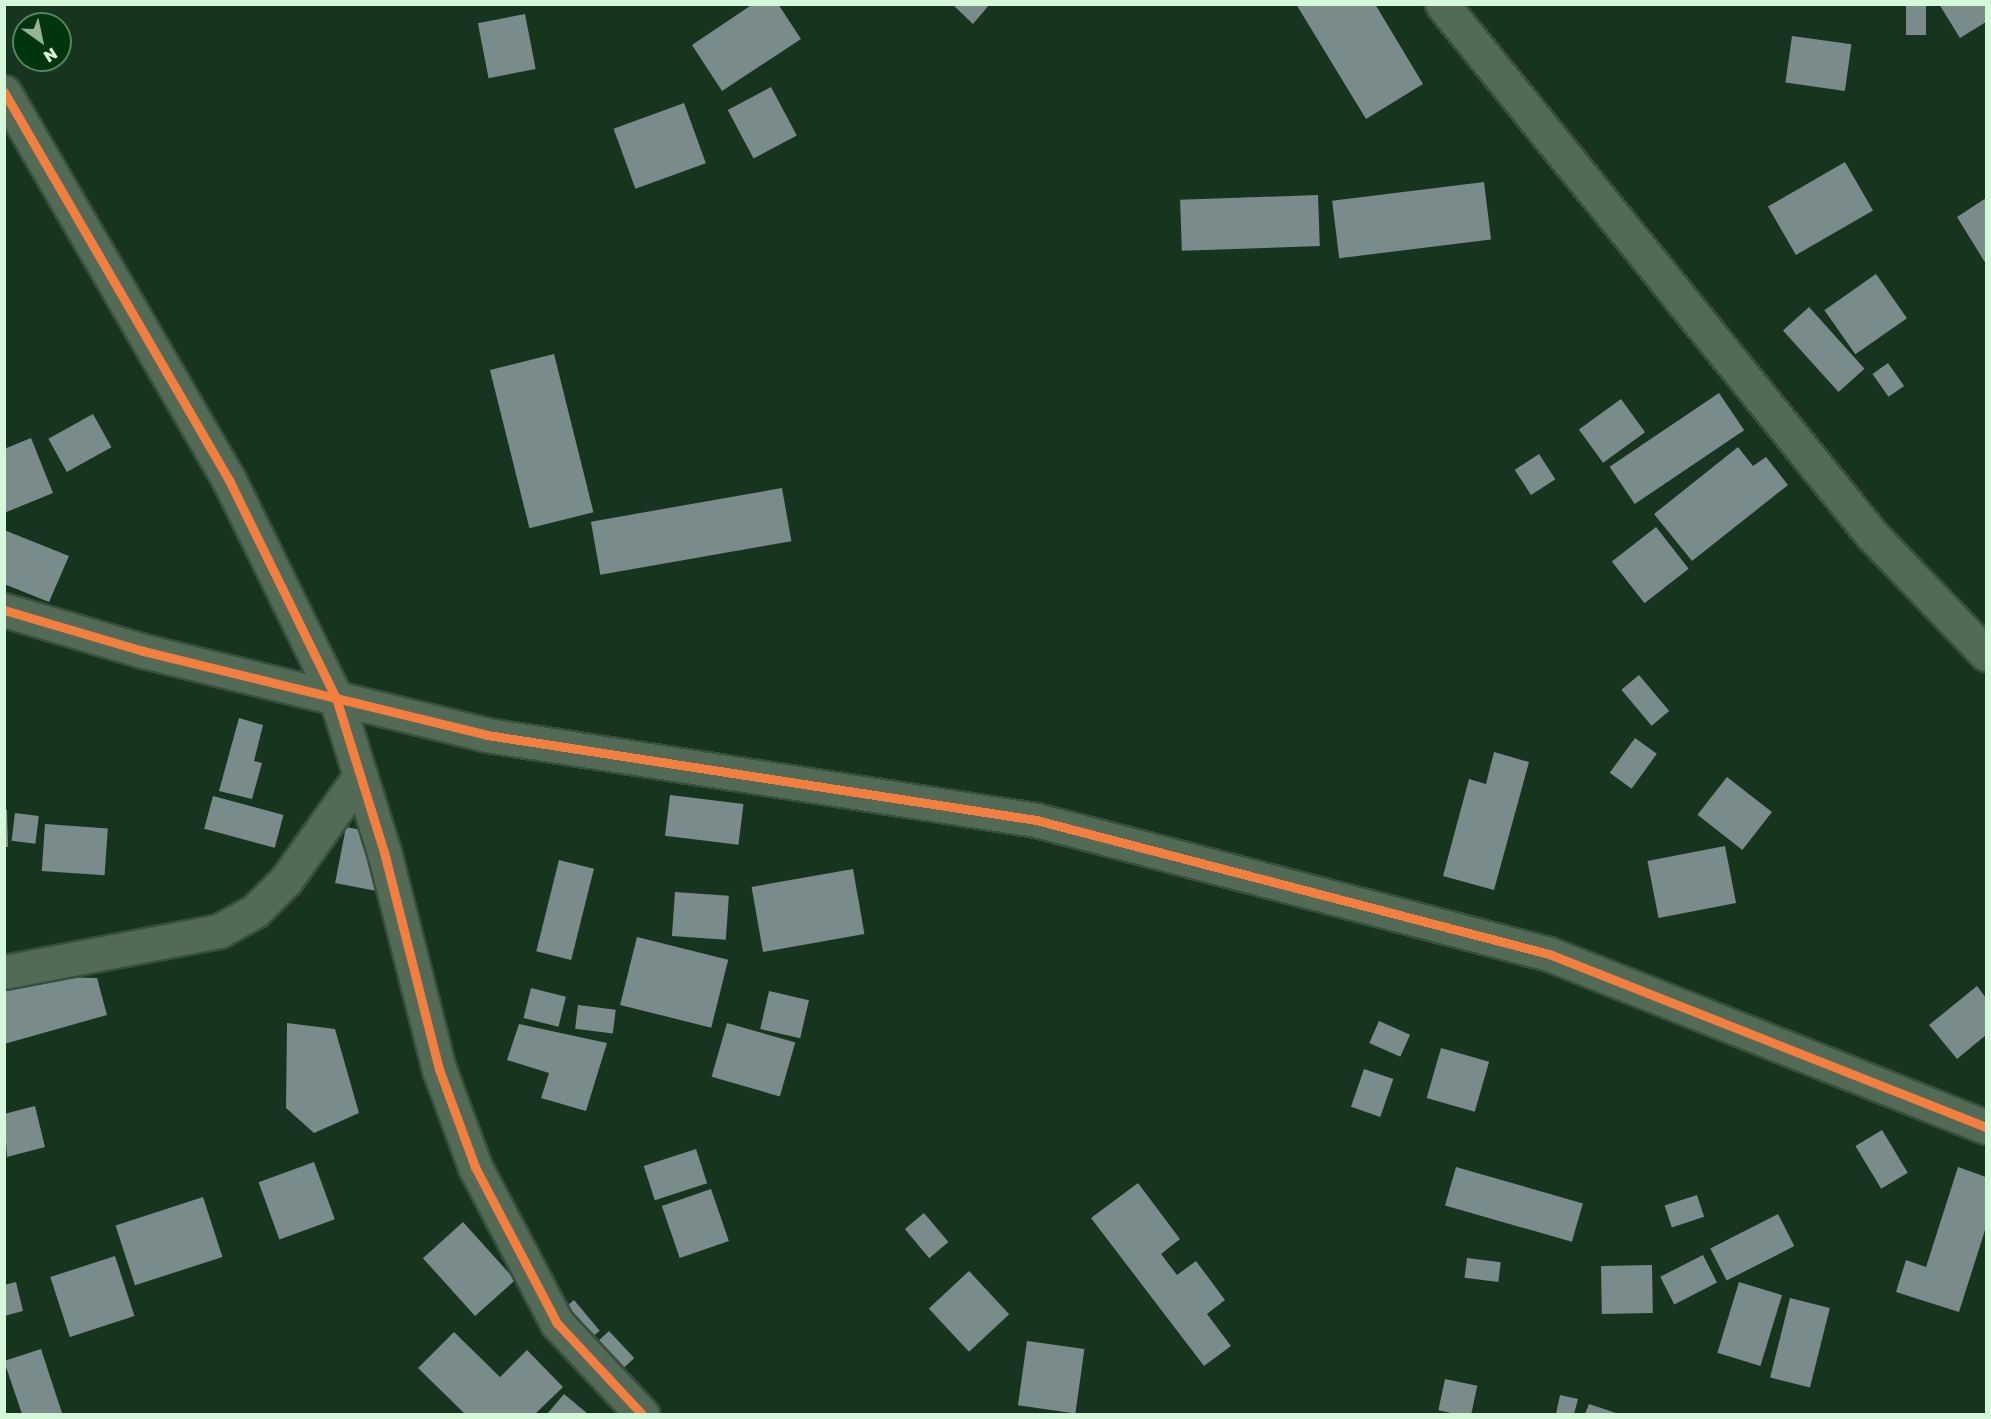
<!DOCTYPE html>
<style>
body{margin:0}
#map{position:relative;width:1991px;height:1419px;overflow:hidden;background:#17341f;font-family:"Golos Text",sans-serif}
div>[style]{position:absolute}
.building>*{inset:0;background:#7a8b8b;transform-origin:0 0}
.roads{filter:drop-shadow(2px 0 #384f3d) drop-shadow(-2px 0 #384f3d) drop-shadow(0 2px #384f3d) drop-shadow(0 -2px #384f3d)}
.minor>*{height:33px;margin:-16.5px;padding:0 16.5px;transform-origin:16.5px;border-radius:16.5px;background:#526a56}
.cycleway>*{height:9px;margin:-4.5px;padding:0 4.5px;transform-origin:4.5px;border-radius:4.5px;background:#f27e40}
span{translate:-50% -50%;white-space:nowrap;text-align:center;line-height:1.15;-webkit-text-stroke:6px #00350f;paint-order:stroke}
.frame{position:absolute;inset:0;border:6px solid #d6f8da;pointer-events:none}
.north{position:absolute;left:12px;top:12px;width:60px;height:60px;box-sizing:border-box;background:#00350f;border:2px solid #568360;border-radius:50%;rotate:147deg;font-size:16px;font-weight:700;line-height:24px;text-align:center;color:#d6f8da}
.north::after{content:'';display:block;margin:auto;width:21px;height:27px;background:#93b399;clip-path:polygon(50% 0,100% 100%,50% 72%,0 100%)}
</style>
<div id="map">
<div class="building">
<div style="clip-path:polygon(753px 4px,778px 4px,801px 39px,722px 91px,692px 45px)"></div>
<div style="clip-path:polygon(952px 4px,990px 4px,973px 24px)"></div>
<div style="clip-path:polygon(1296px 4px,1375px 4px,1423px 84px,1366px 119px)"></div>
<div style="left:1906px;top:4px;width:20px;height:31px"></div>
<div style="clip-path:polygon(1939px 4px,1986px 4px,1986px 22px,1960px 38px)"></div>
<div style="left:525px;top:14px;width:56px;height:48px;rotate:79deg"></div>
<div style="left:1792px;top:36px;width:60px;height:47px;rotate:8deg"></div>
<div style="left:771px;top:87px;width:55px;height:49px;rotate:62deg"></div>
<div style="left:684px;top:103px;width:64px;height:75px;rotate:70deg"></div>
<div style="left:1845px;top:162px;width:56px;height:89px;rotate:60deg"></div>
<div style="left:1484px;top:182px;width:58px;height:153px;rotate:83deg"></div>
<div style="left:1318px;top:195px;width:51px;height:138px;rotate:88deg"></div>
<div style="clip-path:polygon(1986px 198px,1986px 264px,1957px 217px)"></div>
<div style="left:1876px;top:274px;width:54px;height:63px;rotate:55deg"></div>
<div style="left:1809px;top:307px;width:83px;height:35px;rotate:48deg"></div>
<div style="left:554px;top:354px;width:163px;height:66px;rotate:76deg"></div>
<div style="left:1888px;top:363px;width:28px;height:19px;rotate:55deg"></div>
<div style="left:1719px;top:393px;width:45px;height:132px;rotate:56deg"></div>
<div style="left:1621px;top:399px;width:41px;height:52px;rotate:54deg"></div>
<div style="left:93px;top:414px;width:38px;height:51px;rotate:61deg"></div>
<div style="clip-path:polygon(31px 438px,53px 493px,4px 513px,4px 449px)"></div>
<div style="clip-path:polygon(1738px 447px,1753px 466px,1766px 457px,1788px 485px,1692px 561px,1654px 514px)"></div>
<div style="left:1539px;top:454px;width:30px;height:29px;rotate:57deg"></div>
<div style="left:782px;top:488px;width:54px;height:194px;rotate:80deg"></div>
<div style="left:1656px;top:527px;width:53px;height:56px;rotate:52deg"></div>
<div style="clip-path:polygon(4px 530px,69px 556px,49px 602px,4px 584px)"></div>
<div style="left:1639px;top:675px;width:47px;height:23px;rotate:50deg"></div>
<div style="clip-path:polygon(239px 718px,263px 725px,254px 761px,262px 763px,252px 799px,219px 791px)"></div>
<div style="left:1635px;top:738px;width:27px;height:43px;rotate:36deg"></div>
<div style="clip-path:polygon(1494px 752px,1529px 762px,1494px 890px,1443px 876px,1469px 779px,1486px 784px)"></div>
<div style="left:1727px;top:777px;width:57px;height:48px;rotate:38deg"></div>
<div style="left:670px;top:795px;width:74px;height:41px;rotate:7deg"></div>
<div style="left:213px;top:796px;width:73px;height:34px;rotate:15deg"></div>
<div style="clip-path:polygon(4px 810px,7px 810px,8px 847px,4px 847px)"></div>
<div style="left:15px;top:813px;width:24px;height:28px;rotate:7deg"></div>
<div style="left:45px;top:824px;width:63px;height:47px;rotate:4deg"></div>
<div style="left:346px;top:827px;width:49px;height:57px;rotate:11deg"></div>
<div style="left:1725px;top:846px;width:58px;height:79px;rotate:79deg"></div>
<div style="left:559px;top:860px;width:36px;height:94px;rotate:14deg"></div>
<div style="left:853px;top:869px;width:66px;height:103px;rotate:80deg"></div>
<div style="left:675px;top:892px;width:54px;height:44px;rotate:4deg"></div>
<div style="left:637px;top:937px;width:94px;height:70px;rotate:14deg"></div>
<div style="clip-path:polygon(4px 976px,97px 978px,107px 1015px,4px 1044px)"></div>
<div style="clip-path:polygon(1977px 986px,1986px 998px,1986px 1035px,1957px 1059px,1929px 1025px)"></div>
<div style="left:531px;top:988px;width:36px;height:31px;rotate:14deg"></div>
<div style="left:769px;top:991px;width:41px;height:39px;rotate:13deg"></div>
<div style="left:578px;top:1005px;width:38px;height:24px;rotate:7deg"></div>
<div style="left:1379px;top:1021px;width:34px;height:24px;rotate:24deg"></div>
<div style="clip-path:polygon(287px 1023px,335px 1029px,359px 1113px,314px 1133px,286px 1108px)"></div>
<div style="left:727px;top:1023px;width:71px;height:56px;rotate:16deg"></div>
<div style="clip-path:polygon(519px 1024px,607px 1043px,586px 1111px,541px 1098px,549px 1073px,507px 1060px)"></div>
<div style="left:1441px;top:1048px;width:50px;height:52px;rotate:16deg"></div>
<div style="left:1364px;top:1069px;width:31px;height:40px;rotate:19deg"></div>
<div style="clip-path:polygon(35px 1106px,45px 1147px,7px 1157px,4px 1114px)"></div>
<div style="left:1882px;top:1130px;width:50px;height:31px;rotate:59deg"></div>
<div style="left:696px;top:1149px;width:36px;height:55px;rotate:72deg"></div>
<div style="left:314px;top:1162px;width:61px;height:59px;rotate:70deg"></div>
<div style="left:1456px;top:1167px;width:132px;height:40px;rotate:16deg"></div>
<div style="clip-path:polygon(1958px 1167px,1986px 1177px,1986px 1227px,1959px 1312px,1896px 1292px,1906px 1260px,1926px 1267px)"></div>
<div style="clip-path:polygon(1138px 1183px,1180px 1239px,1161px 1254px,1177px 1275px,1196px 1261px,1225px 1300px,1207px 1314px,1231px 1346px,1204px 1366px,1091px 1218px)"></div>
<div style="left:711px;top:1189px;width:55px;height:52px;rotate:71deg"></div>
<div style="left:1697px;top:1195px;width:23px;height:34px;rotate:72deg"></div>
<div style="left:203px;top:1197px;width:63px;height:92px;rotate:72deg"></div>
<div style="left:924px;top:1213px;width:38px;height:25px;rotate:50deg"></div>
<div style="left:1778px;top:1214px;width:36px;height:76px;rotate:63deg"></div>
<div style="left:463px;top:1222px;width:78px;height:54px;rotate:48deg"></div>
<div style="left:1703px;top:1255px;width:31px;height:48px;rotate:63deg"></div>
<div style="left:115px;top:1256px;width:63px;height:68px;rotate:72deg"></div>
<div style="left:1467px;top:1258px;width:34px;height:20px;rotate:7deg"></div>
<div style="left:1652px;top:1265px;width:48px;height:51px;rotate:89deg"></div>
<div style="left:969px;top:1271px;width:59px;height:55px;rotate:47deg"></div>
<div style="clip-path:polygon(16px 1282px,23px 1311px,4px 1316px,4px 1285px)"></div>
<div style="left:1739px;top:1282px;width:45px;height:74px;rotate:17deg"></div>
<div style="left:1790px;top:1298px;width:41px;height:82px;rotate:14deg"></div>
<div style="left:574px;top:1300px;width:40px;height:22px;rotate:50deg"></div>
<div style="left:609px;top:1331px;width:37px;height:21px;rotate:47deg"></div>
<div style="clip-path:polygon(454px 1332px,500px 1377px,527px 1350px,563px 1387px,535px 1414px,465px 1414px,418px 1368px)"></div>
<div style="left:1027px;top:1341px;width:58px;height:65px;rotate:8deg"></div>
<div style="clip-path:polygon(41px 1349px,62px 1413px,22px 1414px,4px 1361px)"></div>
<div style="left:1445px;top:1379px;width:33px;height:32px;rotate:12deg"></div>
<div style="clip-path:polygon(564px 1394px,588px 1414px,547px 1414px)"></div>
<div style="clip-path:polygon(1560px 1395px,1578px 1399px,1574px 1414px,1556px 1414px)"></div>
<div style="clip-path:polygon(1589px 1404px,1619px 1414px,1585px 1414px)"></div>
</div>
<div class="roads">
<div class="minor">
<div style="left:1442px;top:4px;width:683px;rotate:51deg"></div>
<div style="left:1872px;top:535px;width:165px;rotate:46.2deg"></div>
<div style="left:4px;top:92px;width:449px;rotate:59.9deg"></div>
<div style="left:229px;top:480px;width:243px;rotate:63.9deg"></div>
<div style="left:336px;top:698px;width:161px;rotate:72.7deg"></div>
<div style="left:384px;top:852px;width:224px;rotate:75.8deg"></div>
<div style="left:439px;top:1069px;width:104px;rotate:69.8deg"></div>
<div style="left:475px;top:1167px;width:176px;rotate:62.3deg"></div>
<div style="left:557px;top:1323px;width:125px;rotate:47deg"></div>
<div style="left:4px;top:610px;width:145px;rotate:16.4deg"></div>
<div style="left:143px;top:651px;width:354px;rotate:13.7deg"></div>
<div style="left:487px;top:735px;width:556px;rotate:8.8deg"></div>
<div style="left:1036px;top:820px;width:530px;rotate:14.64deg"></div>
<div style="left:1549px;top:954px;width:470px;rotate:21.6deg"></div>
<div style="left:4px;top:972px;width:219px;rotate:-10.8deg"></div>
<div style="left:219px;top:931px;width:41px;rotate:-29.1deg"></div>
<div style="left:255px;top:911px;width:44px;rotate:-45deg"></div>
<div style="left:286px;top:880px;width:128px;rotate:-54.6deg"></div>
</div>
</div>
<div class="cycleway">
<div style="left:4px;top:92px;width:449px;rotate:59.9deg"></div>
<div style="left:229px;top:480px;width:243px;rotate:63.9deg"></div>
<div style="left:336px;top:698px;width:161px;rotate:72.7deg"></div>
<div style="left:384px;top:852px;width:224px;rotate:75.8deg"></div>
<div style="left:439px;top:1069px;width:104px;rotate:69.8deg"></div>
<div style="left:475px;top:1167px;width:176px;rotate:62.3deg"></div>
<div style="left:557px;top:1323px;width:125px;rotate:47deg"></div>
<div style="left:4px;top:610px;width:145px;rotate:16.4deg"></div>
<div style="left:143px;top:651px;width:354px;rotate:13.7deg"></div>
<div style="left:487px;top:735px;width:556px;rotate:8.8deg"></div>
<div style="left:1036px;top:820px;width:530px;rotate:14.64deg"></div>
<div style="left:1549px;top:954px;width:470px;rotate:21.6deg"></div>
</div>
<div class="frame"></div>
<div class="north">N</div>
</div>
